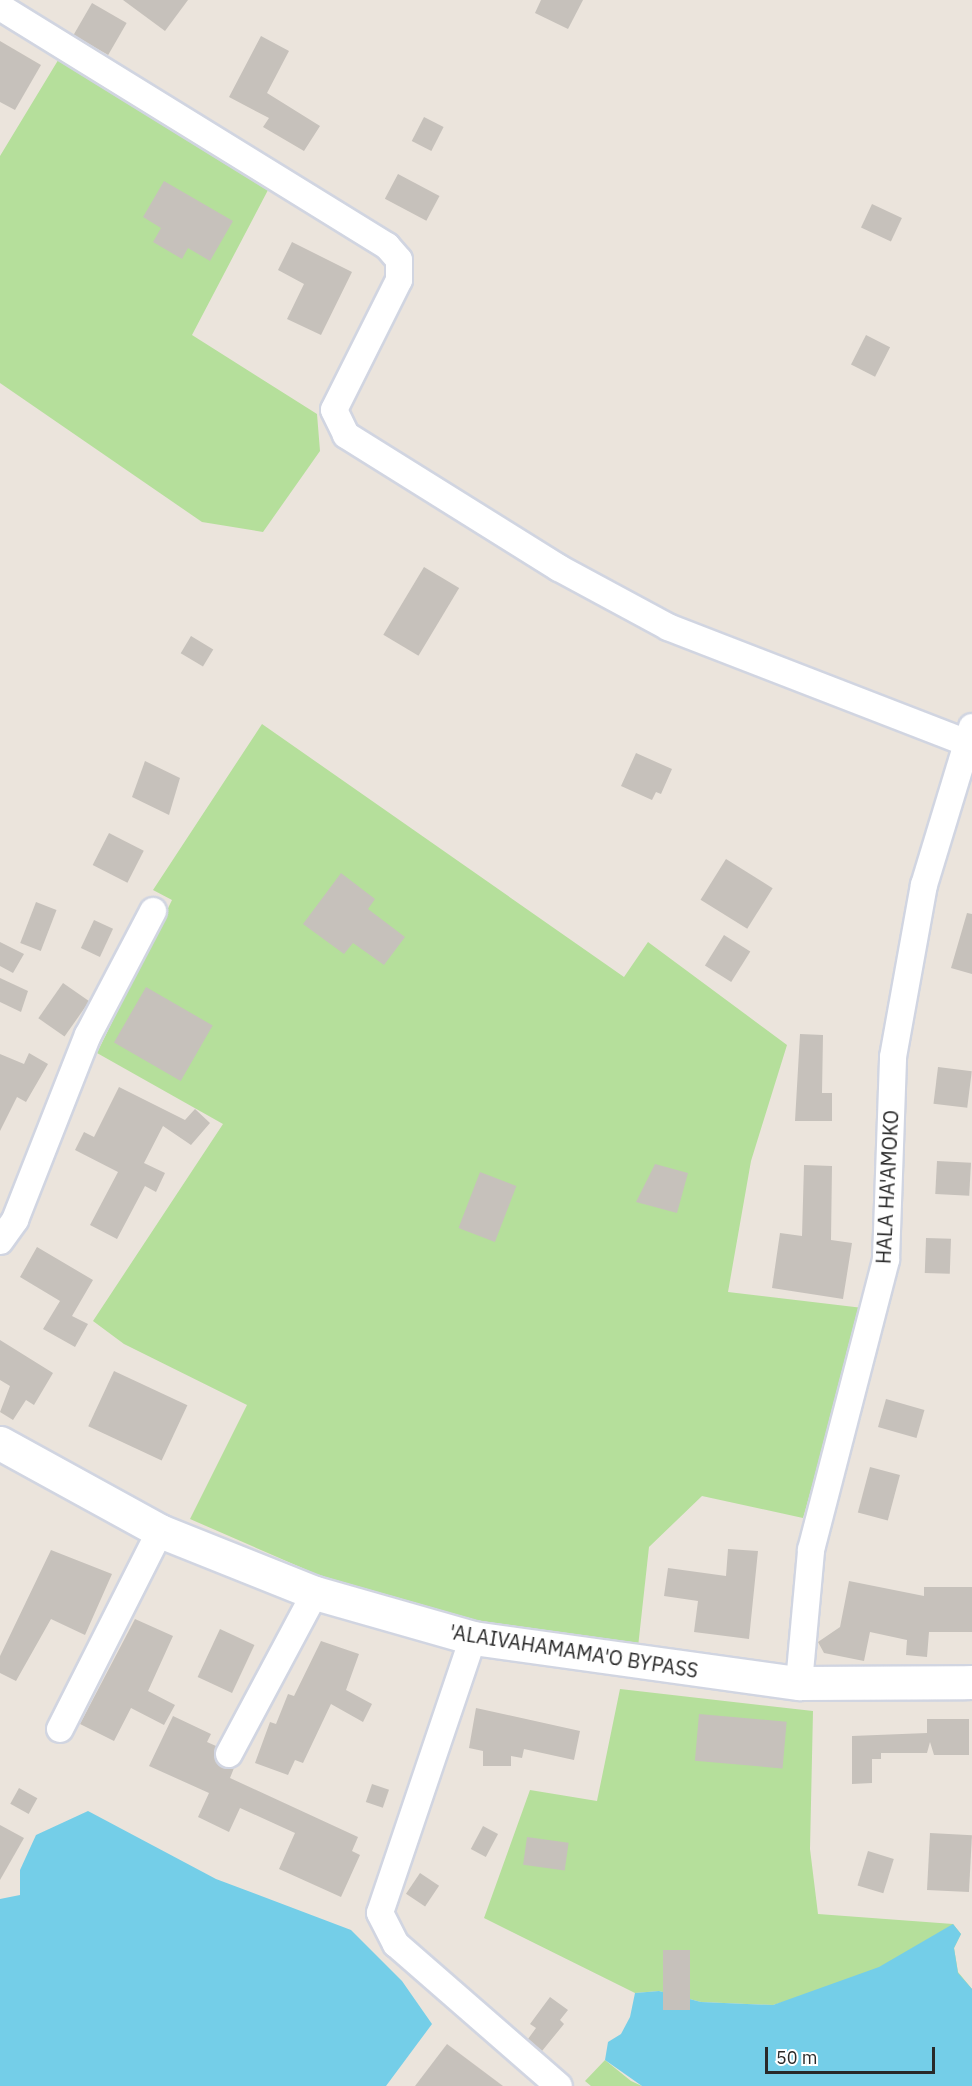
<!DOCTYPE html>
<style>
body{margin:0}
#map{position:relative;width:972px;height:2086px;overflow:hidden;background:#ebe4dc;font-family:"IBM Plex Sans",sans-serif}
div>[style]{position:absolute}
.green>*{inset:0;background:#b5df9b}
.water>*{inset:0;background:#74cee8}
.building>*{inset:0;background:#c6c1bb;transform-origin:0 0}
.roads{filter:drop-shadow(2px 0 #d1d5e1) drop-shadow(-2px 0 #d1d5e1) drop-shadow(0 2px #d1d5e1) drop-shadow(0 -2px #d1d5e1)}
.street>*{height:26px;margin:-13px;padding:0 13px;transform-origin:13px;border-radius:13px;background:#fff}
.secondary>*{height:33px;margin:-16.5px;padding:0 16.5px;transform-origin:16.5px;border-radius:16.5px;background:#fff}
span{translate:-50% -50%;white-space:nowrap;text-align:center;line-height:1.15;-webkit-text-stroke:5px #fff;paint-order:stroke}
.street-label{font-size:20px;color:#292929}
.scale{position:absolute;left:765px;top:2047px;width:170px;height:27px;box-sizing:border-box;border:3px solid #292929;border-top:0;padding-left:8px;font-size:18px;line-height:21px;white-space:nowrap;color:#292929;-webkit-text-stroke:4px #fff;paint-order:stroke}
</style>
<div id="map">
<div class="green">
<div style="clip-path:polygon(60px 57px,268px 190px,192px 335px,317px 414px,320px 451px,263px 532px,202px 522px,0 383px,0 156px)"></div>
<div style="clip-path:polygon(262px 724px,624px 977px,648px 942px,787px 1045px,751px 1161px,728px 1292px,863px 1308px,803px 1518px,702px 1496px,649px 1547px,638px 1647px,476px 1620px,323px 1577px,190px 1519px,247px 1405px,124px 1344px,93px 1321px,223px 1124px,97px 1053px,172px 900px,153px 890px)"></div>
<div style="clip-path:polygon(620px 1689px,813px 1711px,810px 1849px,818px 1914px,953px 1924px,961px 1934px,954px 1948px,958px 1972px,972px 1989px,972px 2086px,797px 1998px,773px 2005px,701px 2002px,659px 1991px,635px 1993px,484px 1918px,530px 1790px,597px 1801px)"></div>
<div style="clip-path:polygon(605px 2060px,631px 2081px,642px 2086px,591px 2086px,585px 2081px)"></div>
</div>
<div class="water">
<div style="clip-path:polygon(88px 1811px,216px 1879px,351px 1930px,402px 1981px,432px 2024px,386px 2086px,0 2086px,0 1899px,20px 1895px,20px 1870px,36px 1835px)"></div>
<div style="clip-path:polygon(953px 1924px,961px 1934px,954px 1948px,958px 1973px,972px 1989px,972px 2086px,642px 2086px,605px 2060px,608px 2042px,621px 2034px,630px 2017px,635px 1993px,659px 1991px,701px 2002px,773px 2005px,879px 1967px)"></div>
</div>
<div class="building">
<div style="clip-path:polygon(123px 0,188px 0,165px 31px)"></div>
<div style="clip-path:polygon(541px 0,583px 0,568px 29px,535px 13px)"></div>
<div style="left:92px;top:3px;width:40px;height:37px;rotate:30deg"></div>
<div style="clip-path:polygon(261px 36px,289px 51px,267px 93px,320px 126px,304px 151px,263px 127px,269px 118px,229px 97px)"></div>
<div style="clip-path:polygon(0 41px,41px 65px,15px 110px,0 102px)"></div>
<div style="left:424px;top:117px;width:22px;height:27px;rotate:27deg"></div>
<div style="left:398px;top:174px;width:47px;height:28px;rotate:28deg"></div>
<div style="clip-path:polygon(164px 181px,233px 221px,210px 261px,188px 248px,182px 259px,153px 242px,161px 228px,143px 217px)"></div>
<div style="left:872px;top:204px;width:33px;height:26px;rotate:25deg"></div>
<div style="clip-path:polygon(292px 242px,352px 272px,321px 335px,287px 319px,304px 284px,278px 270px)"></div>
<div style="left:866px;top:335px;width:27px;height:33px;rotate:27deg"></div>
<div style="left:424px;top:567px;width:41px;height:79px;rotate:31deg"></div>
<div style="left:191px;top:636px;width:26px;height:20px;rotate:31deg"></div>
<div style="clip-path:polygon(636px 753px,672px 769px,661px 794px,656px 792px,652px 800px,621px 786px)"></div>
<div style="clip-path:polygon(145px 761px,180px 778px,169px 815px,132px 797px)"></div>
<div style="left:109px;top:833px;width:39px;height:36px;rotate:27deg"></div>
<div style="left:726px;top:859px;width:55px;height:48px;rotate:32deg"></div>
<div style="clip-path:polygon(341px 873px,375px 899px,368px 909px,405px 937px,384px 965px,353px 943px,344px 954px,303px 924px)"></div>
<div style="left:36px;top:902px;width:22px;height:44px;rotate:21deg"></div>
<div style="clip-path:polygon(967px 913px,972px 914px,972px 974px,951px 968px)"></div>
<div style="left:94px;top:920px;width:21px;height:31px;rotate:25deg"></div>
<div style="left:724px;top:935px;width:31px;height:36px;rotate:32deg"></div>
<div style="clip-path:polygon(0 942px,24px 954px,13px 973px,0 966px)"></div>
<div style="clip-path:polygon(0 978px,28px 991px,21px 1012px,0 1002px)"></div>
<div style="left:63px;top:983px;width:32px;height:43px;rotate:35deg"></div>
<div style="left:146px;top:987px;width:77px;height:64px;rotate:30deg"></div>
<div style="clip-path:polygon(800px 1034px,823px 1035px,822px 1093px,832px 1093px,832px 1121px,795px 1121px)"></div>
<div style="clip-path:polygon(29px 1053px,48px 1064px,26px 1102px,17px 1097px,0 1131px,0 1054px,24px 1064px)"></div>
<div style="left:938px;top:1067px;width:34px;height:37px;rotate:7deg"></div>
<div style="clip-path:polygon(119px 1087px,185px 1120px,195px 1109px,210px 1123px,191px 1145px,163px 1126px,144px 1163px,165px 1173px,156px 1192px,145px 1186px,117px 1239px,90px 1225px,118px 1172px,75px 1150px,84px 1132px,94px 1137px)"></div>
<div style="left:937px;top:1161px;width:34px;height:33px;rotate:3deg"></div>
<div style="clip-path:polygon(655px 1164px,688px 1173px,677px 1213px,636px 1202px)"></div>
<div style="clip-path:polygon(804px 1165px,832px 1166px,831px 1240px,852px 1243px,843px 1299px,772px 1288px,780px 1233px,802px 1236px)"></div>
<div style="left:480px;top:1172px;width:39px;height:60px;rotate:21deg"></div>
<div style="left:926px;top:1238px;width:25px;height:35px;rotate:2deg"></div>
<div style="clip-path:polygon(37px 1247px,93px 1280px,72px 1316px,88px 1324px,75px 1347px,43px 1329px,60px 1301px,20px 1277px)"></div>
<div style="clip-path:polygon(0 1340px,53px 1373px,34px 1405px,26px 1400px,13px 1420px,0 1412px,10px 1386px,0 1380px)"></div>
<div style="left:114px;top:1371px;width:81px;height:61px;rotate:25deg"></div>
<div style="left:886px;top:1399px;width:40px;height:29px;rotate:16deg"></div>
<div style="left:870px;top:1467px;width:31px;height:47px;rotate:15deg"></div>
<div style="clip-path:polygon(728px 1549px,758px 1551px,749px 1639px,694px 1632px,698px 1601px,664px 1596px,668px 1568px,726px 1576px)"></div>
<div style="clip-path:polygon(51px 1550px,112px 1574px,85px 1635px,51px 1619px,16px 1681px,0 1673px,0 1656px)"></div>
<div style="clip-path:polygon(849px 1581px,924px 1596px,924px 1587px,972px 1587px,972px 1632px,929px 1632px,927px 1657px,906px 1655px,907px 1640px,870px 1632px,864px 1661px,824px 1653px,818px 1642px,840px 1627px)"></div>
<div style="clip-path:polygon(135px 1619px,173px 1636px,148px 1691px,175px 1705px,164px 1725px,131px 1708px,114px 1741px,80px 1724px)"></div>
<div style="left:220px;top:1629px;width:38px;height:53px;rotate:25deg"></div>
<div style="clip-path:polygon(321px 1641px,359px 1654px,346px 1690px,372px 1704px,363px 1722px,331px 1704px,303px 1763px,295px 1760px,288px 1775px,255px 1763px,270px 1722px,276px 1724px,288px 1694px,294px 1696px)"></div>
<div style="clip-path:polygon(476px 1708px,580px 1731px,574px 1760px,524px 1749px,522px 1758px,511px 1756px,511px 1766px,483px 1766px,483px 1751px,469px 1748px)"></div>
<div style="left:699px;top:1714px;width:88px;height:47px;rotate:5deg"></div>
<div style="clip-path:polygon(173px 1716px,211px 1734px,207px 1742px,216px 1746px,217px 1762px,234px 1768px,230px 1778px,358px 1837px,352px 1851px,360px 1855px,341px 1897px,279px 1869px,295px 1833px,240px 1808px,229px 1832px,198px 1817px,209px 1793px,149px 1766px)"></div>
<div style="clip-path:polygon(927px 1719px,969px 1719px,969px 1755px,934px 1755px,930px 1742px,927px 1753px,881px 1753px,881px 1759px,872px 1759px,872px 1783px,852px 1784px,852px 1736px,927px 1733px)"></div>
<div style="left:372px;top:1784px;width:18px;height:19px;rotate:19deg"></div>
<div style="left:19px;top:1788px;width:21px;height:18px;rotate:29deg"></div>
<div style="clip-path:polygon(0 1825px,24px 1838px,0 1880px)"></div>
<div style="left:483px;top:1826px;width:17px;height:26px;rotate:28deg"></div>
<div style="left:930px;top:1833px;width:42px;height:57px;rotate:3deg"></div>
<div style="left:527px;top:1837px;width:42px;height:28px;rotate:8deg"></div>
<div style="left:868px;top:1851px;width:27px;height:36px;rotate:17deg"></div>
<div style="left:420px;top:1873px;width:23px;height:25px;rotate:34deg"></div>
<div style="left:663px;top:1950px;width:27px;height:60px"></div>
<div style="clip-path:polygon(550px 1997px,568px 2010px,560px 2020px,564px 2024px,542px 2051px,528px 2039px,536px 2028px,530px 2024px)"></div>
<div style="clip-path:polygon(447px 2044px,503px 2086px,415px 2086px)"></div>
</div>
<div class="roads">
<div class="street">
<div style="left:0;top:7px;width:455px;rotate:31.7deg"></div>
<div style="left:387px;top:246px;width:18px;rotate:49deg"></div>
<div style="left:399px;top:260px;width:20px;rotate:90deg"></div>
<div style="left:399px;top:280px;width:145px;rotate:116.6deg"></div>
<div style="left:334px;top:410px;width:28px;rotate:64deg"></div>
<div style="left:346px;top:435px;width:251px;rotate:32deg"></div>
<div style="left:559px;top:568px;width:124px;rotate:28.4deg"></div>
<div style="left:668px;top:627px;width:318px;rotate:21.2deg"></div>
<div style="left:0;top:1241px;width:26px;rotate:-54deg"></div>
<div style="left:15px;top:1220px;width:199px;rotate:-68.5deg"></div>
<div style="left:88px;top:1035px;width:140px;rotate:-62.3deg"></div>
<div style="left:473px;top:1638px;width:290px;rotate:108.7deg"></div>
<div style="left:380px;top:1913px;width:35px;rotate:63deg"></div>
<div style="left:396px;top:1944px;width:216px;rotate:41.1deg"></div>
<div style="left:799px;top:1683px;width:134px;rotate:-84.8deg"></div>
<div style="left:811px;top:1550px;width:300px;rotate:-75.5deg"></div>
<div style="left:886px;top:1260px;width:203px;rotate:-88deg"></div>
<div style="left:893px;top:1057px;width:175px;rotate:-79.8deg"></div>
<div style="left:924px;top:885px;width:165px;rotate:-73.1deg"></div>
<div style="left:60px;top:1729px;width:222px;rotate:-63.2deg"></div>
<div style="left:229px;top:1754px;width:183px;rotate:-61.9deg"></div>
</div>
<div class="secondary">
<div style="left:0;top:1443px;width:183px;rotate:28.8deg"></div>
<div style="left:160px;top:1531px;width:167px;rotate:21.8deg"></div>
<div style="left:315px;top:1593px;width:164px;rotate:15.9deg"></div>
<div style="left:473px;top:1638px;width:329px;rotate:7.9deg"></div>
<div style="left:799px;top:1683px;width:173px;rotate:-0.3deg"></div>
</div>
</div>
<div class="street-label">
<span style="left:887px;top:1187px;rotate:-87deg">HALA HA'AMOKO</span>
<span style="left:574px;top:1651px;rotate:9deg">'ALAIVAHAMAMA'O BYPASS</span>
</div>
<div class="scale">50 m</div>
</div>
